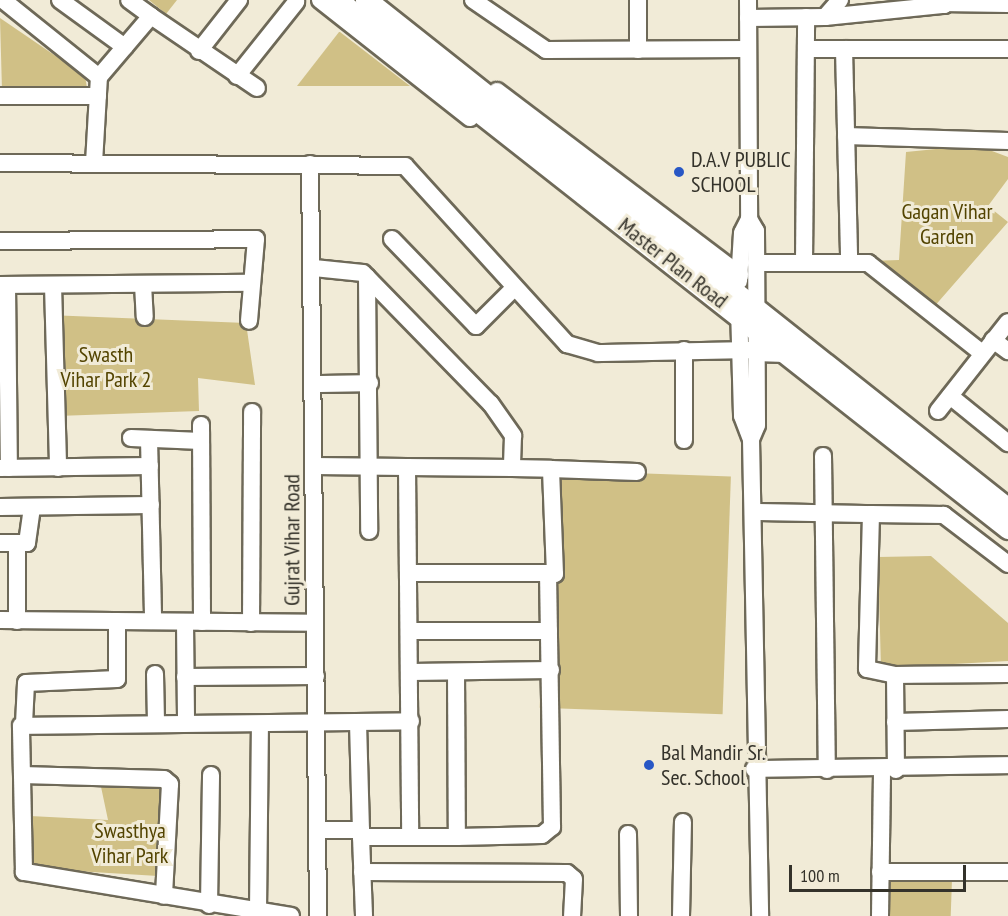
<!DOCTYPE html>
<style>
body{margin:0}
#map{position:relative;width:1008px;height:916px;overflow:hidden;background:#f1ebd7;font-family:"PT Sans Narrow",sans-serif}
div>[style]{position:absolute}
.green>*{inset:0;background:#d0c086;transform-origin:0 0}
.roads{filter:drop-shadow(2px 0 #6e6958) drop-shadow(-2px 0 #6e6958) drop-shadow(0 2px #6e6958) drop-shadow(0 -2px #6e6958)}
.minor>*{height:16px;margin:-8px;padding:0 8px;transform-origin:8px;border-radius:8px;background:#fff}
.major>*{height:21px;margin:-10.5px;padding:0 10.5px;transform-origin:10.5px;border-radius:10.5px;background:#fff}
.dots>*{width:16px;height:16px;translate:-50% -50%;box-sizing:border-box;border:3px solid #f1ebd7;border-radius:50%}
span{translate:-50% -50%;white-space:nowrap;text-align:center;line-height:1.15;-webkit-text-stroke:6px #f1ebd7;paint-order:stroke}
.poi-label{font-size:22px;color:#34322a}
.left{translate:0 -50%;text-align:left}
.park-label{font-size:22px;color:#534400}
.street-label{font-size:22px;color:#34322a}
.scale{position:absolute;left:789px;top:865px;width:177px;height:27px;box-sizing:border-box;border:3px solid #34322a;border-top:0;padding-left:8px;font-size:18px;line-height:21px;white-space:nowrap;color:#34322a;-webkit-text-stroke:4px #f1ebd7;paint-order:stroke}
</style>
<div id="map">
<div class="green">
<div style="clip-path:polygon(149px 0,177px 0,166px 14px)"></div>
<div style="clip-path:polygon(0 18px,85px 76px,87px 88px,2px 90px)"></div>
<div style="clip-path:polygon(339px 32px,340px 32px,410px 86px,297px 86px)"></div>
<div style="clip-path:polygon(976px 145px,1008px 157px,1008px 179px,988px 206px,1008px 222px,933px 308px,869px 261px,899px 260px,906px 152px)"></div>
<div style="clip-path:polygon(48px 315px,246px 323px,255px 385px,198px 378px,199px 411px,57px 416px)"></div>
<div style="left:548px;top:470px;width:183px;height:238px;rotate:2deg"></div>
<div style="clip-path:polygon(931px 556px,1008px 623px,1008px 661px,881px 668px,878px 557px)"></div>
<div style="clip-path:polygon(100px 782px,163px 786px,158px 876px,27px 868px,30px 816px,108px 820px)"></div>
<div style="left:891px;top:878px;width:61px;height:38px;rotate:2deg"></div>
</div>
<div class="roads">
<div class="minor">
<div style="left:3px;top:0;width:123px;rotate:38.7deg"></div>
<div style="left:60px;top:0;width:80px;rotate:35.9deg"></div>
<div style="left:320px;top:0;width:191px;rotate:38.2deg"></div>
<div style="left:473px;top:0;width:88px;rotate:34.4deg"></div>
<div style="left:546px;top:50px;width:202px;rotate:-0.3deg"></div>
<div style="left:638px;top:0;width:50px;rotate:90deg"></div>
<div style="left:748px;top:0;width:219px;rotate:89.7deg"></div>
<div style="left:749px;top:219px;width:14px;rotate:60deg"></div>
<div style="left:756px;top:231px;width:194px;rotate:89.7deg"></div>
<div style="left:757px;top:425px;width:15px;rotate:113deg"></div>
<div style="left:751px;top:439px;width:477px;rotate:88.9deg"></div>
<div style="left:941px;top:3px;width:67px;rotate:0.9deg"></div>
<div style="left:151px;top:16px;width:128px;rotate:34.2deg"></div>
<div style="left:825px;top:17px;width:23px;rotate:-49deg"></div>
<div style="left:748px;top:18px;width:77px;rotate:-0.7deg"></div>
<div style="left:825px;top:17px;width:120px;rotate:-5.8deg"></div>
<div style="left:944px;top:5px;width:8px;rotate:-40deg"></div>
<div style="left:806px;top:49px;width:202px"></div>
<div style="left:844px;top:49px;width:212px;rotate:88.6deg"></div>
<div style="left:199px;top:51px;width:65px;rotate:-51.9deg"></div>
<div style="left:237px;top:76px;width:95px;rotate:-51.4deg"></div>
<div style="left:497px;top:91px;width:305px;rotate:37.1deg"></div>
<div style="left:0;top:96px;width:98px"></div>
<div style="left:846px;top:136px;width:162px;rotate:1.8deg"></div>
<div style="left:0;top:163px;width:405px;rotate:0.4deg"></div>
<div style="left:405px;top:166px;width:241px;rotate:47.7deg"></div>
<div style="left:567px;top:344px;width:32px;rotate:16deg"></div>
<div style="left:598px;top:353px;width:157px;rotate:-1.1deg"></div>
<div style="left:94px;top:163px;width:86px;rotate:-86.7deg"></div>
<div style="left:99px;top:77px;width:80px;rotate:-49.6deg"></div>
<div style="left:151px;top:16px;width:27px;rotate:-144deg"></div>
<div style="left:310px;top:164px;width:752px;rotate:89.39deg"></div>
<div style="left:392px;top:239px;width:121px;rotate:46deg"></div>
<div style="left:476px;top:326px;width:54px;rotate:-45deg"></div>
<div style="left:0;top:241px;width:256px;rotate:-0.4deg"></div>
<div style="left:256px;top:239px;width:82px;rotate:94.9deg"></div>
<div style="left:756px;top:263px;width:112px"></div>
<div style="left:868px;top:263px;width:145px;rotate:38.3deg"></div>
<div style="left:804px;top:263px;width:246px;rotate:-89.5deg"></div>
<div style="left:314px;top:268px;width:49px;rotate:5.8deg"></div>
<div style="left:363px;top:273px;width:183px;rotate:45.7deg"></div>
<div style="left:491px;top:404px;width:39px;rotate:55deg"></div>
<div style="left:513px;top:436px;width:32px;rotate:92deg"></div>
<div style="left:512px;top:468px;width:105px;rotate:-179.5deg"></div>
<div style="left:407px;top:467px;width:370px;rotate:89.5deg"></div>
<div style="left:367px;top:277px;width:254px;rotate:89.5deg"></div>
<div style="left:739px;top:281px;width:48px;rotate:-86.4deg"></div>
<div style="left:742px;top:233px;width:16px;rotate:-63deg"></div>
<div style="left:143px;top:284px;width:33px;rotate:87deg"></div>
<div style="left:0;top:285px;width:252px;rotate:-0.5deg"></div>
<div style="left:7px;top:285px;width:183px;rotate:89.4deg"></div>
<div style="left:53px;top:285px;width:183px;rotate:88.4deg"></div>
<div style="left:739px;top:307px;width:109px;rotate:88.4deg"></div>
<div style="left:742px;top:416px;width:25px;rotate:69deg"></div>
<div style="left:993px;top:340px;width:19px;rotate:36deg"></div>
<div style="left:684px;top:350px;width:90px;rotate:90deg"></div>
<div style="left:314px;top:384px;width:56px;rotate:-1deg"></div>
<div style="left:950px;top:396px;width:75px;rotate:39deg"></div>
<div style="left:938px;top:411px;width:113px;rotate:-51.8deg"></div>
<div style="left:201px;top:425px;width:197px;rotate:89.7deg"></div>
<div style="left:131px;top:438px;width:70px;rotate:2.5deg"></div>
<div style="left:149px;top:439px;width:182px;rotate:88.7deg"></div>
<div style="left:823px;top:456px;width:314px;rotate:89.3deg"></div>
<div style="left:314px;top:466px;width:93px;rotate:0.6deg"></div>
<div style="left:0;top:468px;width:150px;rotate:-0.8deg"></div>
<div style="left:512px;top:468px;width:39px;rotate:1deg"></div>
<div style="left:0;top:507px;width:151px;rotate:-0.8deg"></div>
<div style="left:753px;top:512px;width:118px;rotate:1deg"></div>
<div style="left:0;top:543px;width:27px"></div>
<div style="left:27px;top:543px;width:36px;rotate:-82deg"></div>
<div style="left:1008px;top:564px;width:81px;rotate:-142.6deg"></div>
<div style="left:944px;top:515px;width:73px;rotate:-179.2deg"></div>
<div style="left:871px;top:514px;width:155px;rotate:91.5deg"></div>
<div style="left:867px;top:669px;width:29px;rotate:12deg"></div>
<div style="left:895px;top:675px;width:113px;rotate:-0.5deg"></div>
<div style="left:548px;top:573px;width:7px;rotate:8deg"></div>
<div style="left:555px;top:574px;width:105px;rotate:-92.2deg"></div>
<div style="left:551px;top:469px;width:86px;rotate:2deg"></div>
<div style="left:0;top:620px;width:315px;rotate:0.5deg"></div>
<div style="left:17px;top:621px;width:77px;rotate:-90deg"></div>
<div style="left:185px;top:622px;width:101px;rotate:89.4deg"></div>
<div style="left:251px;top:623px;width:211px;rotate:-89.7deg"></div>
<div style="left:412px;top:631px;width:137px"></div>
<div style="left:411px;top:672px;width:140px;rotate:-0.8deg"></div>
<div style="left:456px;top:672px;width:165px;rotate:89.7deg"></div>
<div style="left:155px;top:674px;width:48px;rotate:88.8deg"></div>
<div style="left:895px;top:675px;width:95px;rotate:89.4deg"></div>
<div style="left:185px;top:677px;width:131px;rotate:-0.4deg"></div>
<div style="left:895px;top:722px;width:113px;rotate:-1.5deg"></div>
<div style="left:358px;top:723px;width:107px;rotate:88.4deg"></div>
<div style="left:24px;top:724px;width:41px;rotate:-87.2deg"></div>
<div style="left:26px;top:683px;width:91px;rotate:-2.5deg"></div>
<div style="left:117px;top:679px;width:58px;rotate:-90deg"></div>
<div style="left:754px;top:769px;width:254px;rotate:-0.9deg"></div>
<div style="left:22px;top:775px;width:142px;rotate:1.6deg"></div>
<div style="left:164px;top:779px;width:8px;rotate:40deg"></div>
<div style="left:170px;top:784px;width:112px;rotate:93.1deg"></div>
<div style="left:317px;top:830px;width:44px"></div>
<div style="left:361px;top:830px;width:7px;rotate:90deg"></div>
<div style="left:361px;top:837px;width:96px"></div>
<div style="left:457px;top:837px;width:85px;rotate:-1.3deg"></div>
<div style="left:542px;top:835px;width:13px;rotate:-39deg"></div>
<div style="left:552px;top:827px;width:254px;rotate:-90.9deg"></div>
<div style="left:548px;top:573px;width:136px;rotate:180deg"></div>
<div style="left:628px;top:834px;width:82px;rotate:89.3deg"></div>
<div style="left:361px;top:837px;width:79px;rotate:87.8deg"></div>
<div style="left:362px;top:872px;width:205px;rotate:0.3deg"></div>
<div style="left:567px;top:873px;width:9px;rotate:41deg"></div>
<div style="left:574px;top:879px;width:37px;rotate:93deg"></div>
<div style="left:880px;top:872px;width:128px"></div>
<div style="left:209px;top:905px;width:130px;rotate:-89.1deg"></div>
<div style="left:258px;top:911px;width:187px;rotate:-89.4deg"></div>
<div style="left:291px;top:916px;width:271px;rotate:-170.6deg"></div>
<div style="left:24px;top:872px;width:146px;rotate:-91.2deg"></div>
<div style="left:21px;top:726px;width:390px;rotate:-0.7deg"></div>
<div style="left:681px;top:916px;width:94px;rotate:-88.8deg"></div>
<div style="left:880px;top:916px;width:146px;rotate:-89.2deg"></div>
</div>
<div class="major">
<div style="left:337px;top:0;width:854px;rotate:38.2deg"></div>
<div style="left:366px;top:0;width:819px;rotate:38.41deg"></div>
<div style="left:755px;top:350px;width:30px;rotate:2deg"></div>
</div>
</div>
<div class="dots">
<div style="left:679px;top:172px;background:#2857c5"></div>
<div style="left:649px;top:765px;background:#2857c5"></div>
</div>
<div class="poi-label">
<span class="left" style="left:691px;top:172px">D.A.V PUBLIC<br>SCHOOL</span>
<span class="left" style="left:661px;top:765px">Bal Mandir Sr.<br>Sec. School</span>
</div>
<div class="park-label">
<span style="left:947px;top:224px">Gagan Vihar<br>Garden</span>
<span style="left:106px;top:367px">Swasth<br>Vihar Park 2</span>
<span style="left:130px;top:843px">Swasthya<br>Vihar Park</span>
</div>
<div class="street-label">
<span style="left:673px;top:263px;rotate:38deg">Master Plan Road</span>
<span style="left:292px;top:540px;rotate:-90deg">Gujrat Vihar Road</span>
</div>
<div class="scale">100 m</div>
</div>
